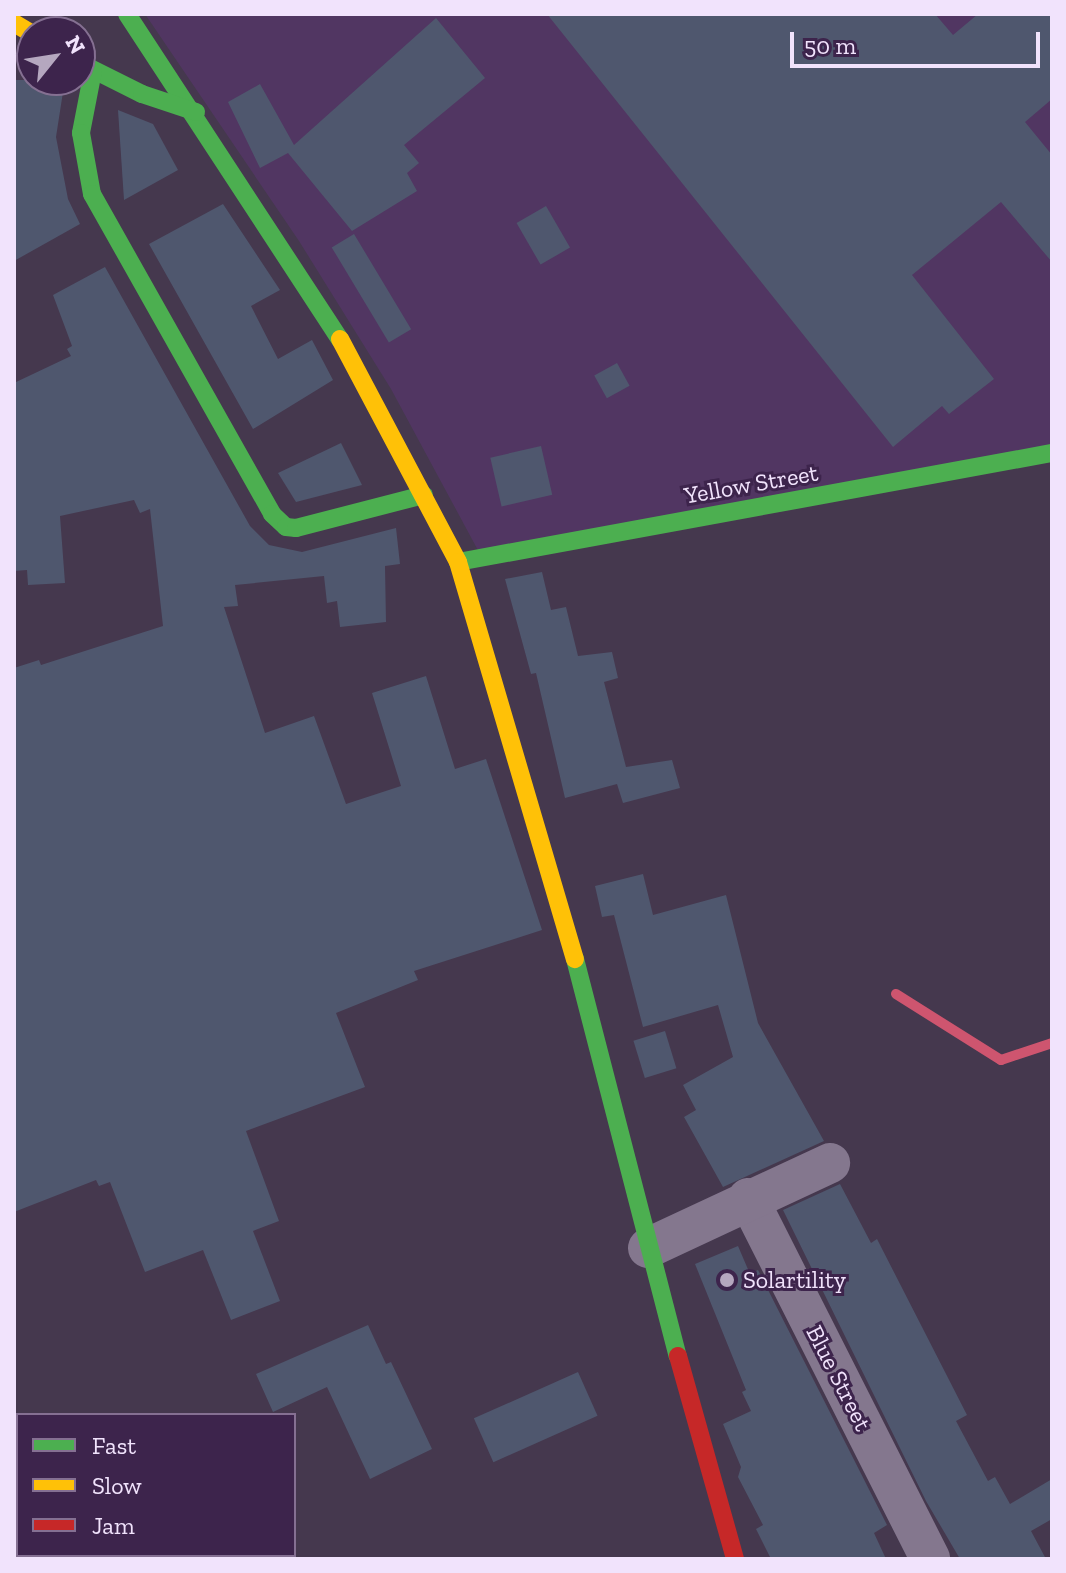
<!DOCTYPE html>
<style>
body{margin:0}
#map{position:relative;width:1066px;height:1573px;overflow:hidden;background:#45384e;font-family:"Zilla Slab",serif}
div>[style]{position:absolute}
.built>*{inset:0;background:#513662}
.stream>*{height:10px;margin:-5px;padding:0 5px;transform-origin:5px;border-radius:5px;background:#ce556f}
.building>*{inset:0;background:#4f576e;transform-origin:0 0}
.street>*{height:40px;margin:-20px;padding:0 20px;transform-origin:20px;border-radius:20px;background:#84778e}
.fast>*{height:18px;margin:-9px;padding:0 9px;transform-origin:9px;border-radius:9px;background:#4caf50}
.slow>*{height:18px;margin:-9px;padding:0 9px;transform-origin:9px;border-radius:9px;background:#ffc107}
.jam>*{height:18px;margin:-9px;padding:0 9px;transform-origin:9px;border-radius:9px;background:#c62828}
.dots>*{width:22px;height:22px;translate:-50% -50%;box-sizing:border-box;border:4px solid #3d244c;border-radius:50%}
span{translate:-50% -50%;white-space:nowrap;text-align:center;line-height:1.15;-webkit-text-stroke:6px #3d244c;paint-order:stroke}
.street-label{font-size:24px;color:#f1e3fc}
.poi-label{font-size:24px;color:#f1e3fc}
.left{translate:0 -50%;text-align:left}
.frame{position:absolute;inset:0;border:16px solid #f1e3fc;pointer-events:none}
.legend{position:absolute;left:16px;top:1413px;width:280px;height:144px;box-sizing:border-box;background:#3d244c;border:2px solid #857092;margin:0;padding:10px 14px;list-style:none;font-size:24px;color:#f1e3fc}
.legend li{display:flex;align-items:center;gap:16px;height:40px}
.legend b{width:40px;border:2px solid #857092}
.north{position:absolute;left:16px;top:16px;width:80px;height:80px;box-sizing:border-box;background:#3d244c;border:2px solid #857092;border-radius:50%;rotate:60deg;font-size:22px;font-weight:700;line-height:32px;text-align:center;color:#f1e3fc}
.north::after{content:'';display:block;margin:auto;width:28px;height:36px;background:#b5a7bf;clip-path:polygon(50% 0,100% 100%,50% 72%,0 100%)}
.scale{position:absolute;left:790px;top:32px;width:250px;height:36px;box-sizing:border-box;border:4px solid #f1e3fc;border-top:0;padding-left:10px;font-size:24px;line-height:28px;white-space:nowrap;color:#f1e3fc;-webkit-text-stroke:6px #3d244c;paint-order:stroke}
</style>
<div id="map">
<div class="built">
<div style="clip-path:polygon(145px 14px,1052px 14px,1052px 447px,480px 554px,391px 389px,299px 241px)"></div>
</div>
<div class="stream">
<div style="left:896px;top:994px;width:124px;rotate:32.2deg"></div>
<div style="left:1001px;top:1060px;width:54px;rotate:-18.4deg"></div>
</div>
<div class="building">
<div style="clip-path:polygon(547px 14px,935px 14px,953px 35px,978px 14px,1052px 14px,1052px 99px,1025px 122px,1052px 155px,1052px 262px,1001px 202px,912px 275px,994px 379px,949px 414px,942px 406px,893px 447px)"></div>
<div style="clip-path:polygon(436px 18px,485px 78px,404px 145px,419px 163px,407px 173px,417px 191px,352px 231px,288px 153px,260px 168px,228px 102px,260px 84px,294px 145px)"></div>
<div style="clip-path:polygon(14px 80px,60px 80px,63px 92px,56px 137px,68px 199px,80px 224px,14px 261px)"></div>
<div style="clip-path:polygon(118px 110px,153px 124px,178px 170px,124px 200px)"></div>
<div style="clip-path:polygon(223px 204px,280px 290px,251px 306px,278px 359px,312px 340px,333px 380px,253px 429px,149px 244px)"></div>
<div style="left:546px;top:206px;width:48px;height:34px;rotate:60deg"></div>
<div style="left:354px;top:234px;width:111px;height:26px;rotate:59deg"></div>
<div style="clip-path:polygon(105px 267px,250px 526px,269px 545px,302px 552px,396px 528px,400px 564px,385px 566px,386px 622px,340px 627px,337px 601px,327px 603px,324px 576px,235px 585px,238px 606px,224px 607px,265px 733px,314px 716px,346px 804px,401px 786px,372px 693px,426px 676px,455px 769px,486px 759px,542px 930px,414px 971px,418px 980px,336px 1013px,365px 1087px,246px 1131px,279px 1221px,253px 1231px,280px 1301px,231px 1320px,203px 1250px,145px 1272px,110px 1182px,99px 1186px,96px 1180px,14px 1212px,14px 668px,39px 660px,41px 665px,163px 626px,150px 509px,140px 513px,134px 500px,60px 516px,65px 583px,28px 585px,27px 570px,14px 571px,14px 383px,71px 356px,67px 349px,72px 346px,53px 295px)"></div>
<div style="left:617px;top:363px;width:26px;height:26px;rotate:61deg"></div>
<div style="clip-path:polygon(341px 443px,362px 485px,296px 502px,278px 473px)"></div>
<div style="left:541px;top:446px;width:50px;height:52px;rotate:77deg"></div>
<div style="clip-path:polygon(542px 572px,551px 610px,566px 607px,578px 656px,612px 652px,618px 678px,604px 682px,626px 767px,672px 760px,680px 788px,623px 803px,617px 784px,565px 798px,536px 673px,531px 674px,505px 579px)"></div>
<div style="clip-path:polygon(643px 874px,653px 915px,726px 895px,758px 1023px,824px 1141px,723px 1187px,684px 1117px,696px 1110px,683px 1085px,733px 1057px,718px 1005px,643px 1027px,614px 915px,602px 917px,595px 886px)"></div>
<div style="left:665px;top:1031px;width:39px;height:33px;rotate:73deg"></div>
<div style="clip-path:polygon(840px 1184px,871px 1243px,877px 1239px,967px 1415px,956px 1421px,988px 1481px,995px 1477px,1010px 1504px,1052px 1479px,1052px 1519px,1031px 1531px,1046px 1559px,960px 1559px,926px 1501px,783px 1210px)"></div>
<div style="clip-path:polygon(738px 1246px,750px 1274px,758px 1270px,887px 1525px,874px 1533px,886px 1559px,771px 1559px,756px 1529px,763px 1525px,738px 1477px,741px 1467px,723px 1424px,751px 1411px,742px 1392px,746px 1390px,695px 1264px)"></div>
<div style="clip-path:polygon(368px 1325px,386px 1364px,391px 1362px,432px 1449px,370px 1479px,327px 1387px,273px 1412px,256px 1374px)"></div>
<div style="left:578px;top:1372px;width:48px;height:114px;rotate:66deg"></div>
</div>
<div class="street">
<div style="left:748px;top:1198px;width:404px;rotate:63.2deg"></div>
<div style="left:648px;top:1248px;width:201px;rotate:-25deg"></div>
</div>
<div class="fast">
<div style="left:127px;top:14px;width:389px;rotate:56.8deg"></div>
<div style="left:80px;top:63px;width:69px;rotate:26.6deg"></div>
<div style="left:142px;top:94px;width:57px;rotate:18.4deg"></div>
<div style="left:93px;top:71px;width:63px;rotate:101deg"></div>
<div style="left:81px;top:133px;width:62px;rotate:79.8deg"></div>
<div style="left:92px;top:194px;width:367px;rotate:60.6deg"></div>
<div style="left:272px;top:514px;width:19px;rotate:43deg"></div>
<div style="left:286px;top:527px;width:10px;rotate:6deg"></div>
<div style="left:296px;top:528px;width:132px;rotate:-14.5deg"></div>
<div style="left:458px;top:562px;width:604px;rotate:-10.4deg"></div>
<div style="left:575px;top:959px;width:410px;rotate:75.5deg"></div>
</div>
<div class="slow">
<div style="left:14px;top:23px;width:21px;rotate:31deg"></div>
<div style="left:340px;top:339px;width:252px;rotate:62.1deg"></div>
<div style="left:458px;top:562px;width:414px;rotate:73.6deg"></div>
</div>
<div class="jam">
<div style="left:678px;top:1356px;width:211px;rotate:74.3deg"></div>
</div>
<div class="dots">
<div style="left:727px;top:1280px;background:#b5a7bf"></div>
</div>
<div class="street-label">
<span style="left:751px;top:484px;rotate:-10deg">Yellow Street</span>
<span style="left:839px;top:1378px;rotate:63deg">Blue Street</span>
</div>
<div class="poi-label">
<span class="left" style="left:743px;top:1280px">Solartility</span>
</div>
<div class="frame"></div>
<ul class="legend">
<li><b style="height:10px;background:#4caf50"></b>Fast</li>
<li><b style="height:10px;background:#ffc107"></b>Slow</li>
<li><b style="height:10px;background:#c62828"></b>Jam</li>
</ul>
<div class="north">N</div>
<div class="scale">50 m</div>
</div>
